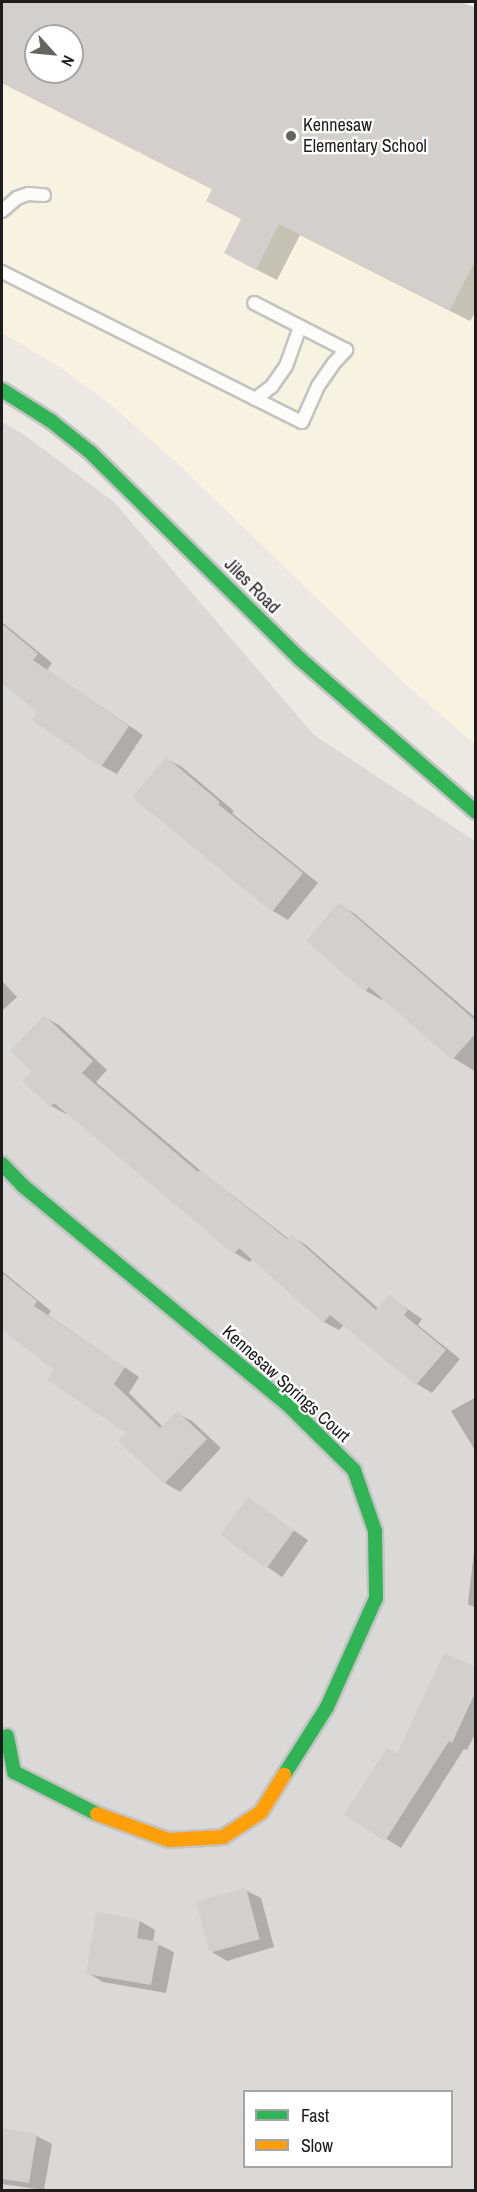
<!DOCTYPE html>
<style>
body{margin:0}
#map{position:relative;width:477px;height:2192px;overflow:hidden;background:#ece9e5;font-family:"Archivo Narrow",sans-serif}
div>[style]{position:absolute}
.residential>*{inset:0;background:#dbd9d7}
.education>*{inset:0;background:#f6f3e0}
.shadow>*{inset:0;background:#0003;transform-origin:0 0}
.building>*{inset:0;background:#d3cfcc;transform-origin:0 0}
.roads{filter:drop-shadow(2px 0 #c4c3c1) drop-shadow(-2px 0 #c4c3c1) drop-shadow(0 2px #c4c3c1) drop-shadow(0 -2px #c4c3c1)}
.lane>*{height:12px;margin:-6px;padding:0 6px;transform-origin:6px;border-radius:6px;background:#fcfcfb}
.fast>*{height:14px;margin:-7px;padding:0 7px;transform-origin:7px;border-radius:7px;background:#30b455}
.slow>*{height:14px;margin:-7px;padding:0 7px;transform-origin:7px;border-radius:7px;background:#ff9f0a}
.dots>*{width:16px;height:16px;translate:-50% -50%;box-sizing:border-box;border:3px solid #fff;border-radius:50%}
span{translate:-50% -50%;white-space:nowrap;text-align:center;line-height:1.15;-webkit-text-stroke:4.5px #fff;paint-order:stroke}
.poi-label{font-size:18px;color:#1d1d1d}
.left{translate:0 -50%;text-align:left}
.street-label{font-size:18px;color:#1d1d1d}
.frame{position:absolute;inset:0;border:3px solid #1d1d1d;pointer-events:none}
.legend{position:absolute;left:243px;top:2090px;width:210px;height:78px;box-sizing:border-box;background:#fff;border:2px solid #a5a5a5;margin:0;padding:8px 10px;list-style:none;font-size:18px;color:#1d1d1d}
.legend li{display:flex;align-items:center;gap:12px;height:30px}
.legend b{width:30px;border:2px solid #a5a5a5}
.north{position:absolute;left:24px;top:24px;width:60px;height:60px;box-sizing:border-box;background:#fff;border:2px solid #a5a5a5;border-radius:50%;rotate:117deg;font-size:16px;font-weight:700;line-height:24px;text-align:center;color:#1d1d1d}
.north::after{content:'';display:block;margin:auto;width:21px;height:27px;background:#656463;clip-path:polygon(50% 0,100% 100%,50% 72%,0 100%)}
</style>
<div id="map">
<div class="residential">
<div style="clip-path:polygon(evenodd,2px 422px,26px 436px,114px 502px,314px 735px,475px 841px,475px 2190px,2px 2190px,2px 422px,244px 2092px,452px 2092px,452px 2166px,244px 2166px,244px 2092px)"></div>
</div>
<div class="education">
<div style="clip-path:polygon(evenodd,2px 2px,475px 2px,475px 744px,411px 689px,179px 465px,109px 403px,61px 368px,2px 333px,2px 2px,36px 36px,72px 36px,72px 72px,36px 72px,36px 36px)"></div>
</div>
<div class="shadow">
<div style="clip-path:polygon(evenodd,2px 2px,458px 2px,476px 10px,476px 311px,470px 321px,300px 235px,277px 280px,246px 264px,243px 219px,214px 190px,2px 83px,2px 2px,36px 36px,72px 36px,72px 72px,36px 72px,36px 36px)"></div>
<div style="clip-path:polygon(2px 622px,52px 663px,47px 670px,143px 735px,117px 774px,102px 766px,2px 681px)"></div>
<div style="clip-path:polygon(167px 759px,182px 767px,234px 811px,232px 813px,318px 883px,288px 920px,273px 911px,134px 797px)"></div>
<div style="clip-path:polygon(339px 904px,355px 914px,476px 1018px,476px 1072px,452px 1057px,384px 998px,382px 1000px,366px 991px)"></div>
<div style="clip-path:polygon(2px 981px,17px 997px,2px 1011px)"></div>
<div style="clip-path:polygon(44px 1017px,59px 1025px,107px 1070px,96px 1082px,202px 1172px,289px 1239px,291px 1236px,306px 1245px,379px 1309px,389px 1296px,422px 1319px,418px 1325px,460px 1359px,432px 1393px,417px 1384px,344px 1325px,339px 1330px,324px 1322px,253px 1258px,250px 1262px,235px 1253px,67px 1113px,66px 1114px,51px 1106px,33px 1070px)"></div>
<div style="clip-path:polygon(2px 1271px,51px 1311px,48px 1315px,139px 1377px,129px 1393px,163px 1427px,177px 1413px,192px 1421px,221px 1448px,180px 1492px,165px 1483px,128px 1433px,56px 1370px,2px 1327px)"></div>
<div style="clip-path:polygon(476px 1397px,476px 1452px,451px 1411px)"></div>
<div style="left:249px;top:1499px;width:72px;height:45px;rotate:35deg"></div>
<div style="clip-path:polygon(476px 1534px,476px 1608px,468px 1604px)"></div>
<div style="clip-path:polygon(476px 1669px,476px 1732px,467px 1750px,464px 1749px,401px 1848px,346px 1814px)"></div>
<div style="clip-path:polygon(245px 1890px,261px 1898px,274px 1947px,227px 1961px,212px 1952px)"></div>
<div style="clip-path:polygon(140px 1921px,155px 1930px,153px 1942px,174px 1952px,166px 1993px,103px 1982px,88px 1973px)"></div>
<div style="clip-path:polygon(2px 2129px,37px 2136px,52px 2144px,44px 2190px,2px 2184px)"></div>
</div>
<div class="building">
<div style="clip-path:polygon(evenodd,2px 2px,462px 2px,476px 8px,476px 259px,450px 310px,279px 224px,256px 270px,224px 253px,241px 219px,206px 201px,212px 189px,2px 83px,2px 2px,36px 36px,72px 36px,72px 72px,36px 72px,36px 36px)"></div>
<div style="clip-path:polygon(2px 624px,38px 654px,33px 660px,129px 726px,101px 767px,32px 720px,37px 712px,2px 683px)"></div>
<div style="clip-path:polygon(166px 757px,220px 802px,218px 804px,303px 873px,272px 912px,132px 797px)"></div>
<div style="clip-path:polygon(339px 902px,476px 1021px,476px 1033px,452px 1060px,369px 987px,365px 992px,306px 941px)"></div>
<div style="clip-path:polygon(44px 1015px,93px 1061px,82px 1073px,198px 1172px,200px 1170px,287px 1239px,291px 1234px,376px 1310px,389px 1294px,408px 1310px,404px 1315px,446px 1350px,416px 1385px,330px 1315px,323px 1323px,239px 1248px,234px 1254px,54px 1103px,50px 1107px,22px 1081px,31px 1071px,10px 1051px)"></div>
<div style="clip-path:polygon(2px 1273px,37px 1301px,34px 1306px,125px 1367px,114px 1384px,160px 1428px,177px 1411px,207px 1439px,164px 1484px,118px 1441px,126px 1433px,47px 1380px,54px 1370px,2px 1330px)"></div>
<div style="left:248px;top:1497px;width:57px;height:47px;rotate:36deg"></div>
<div style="clip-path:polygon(444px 1653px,476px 1667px,476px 1691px,452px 1743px,449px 1741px,385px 1841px,344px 1815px,387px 1747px,397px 1754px)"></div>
<div style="left:246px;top:1888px;width:53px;height:52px;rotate:75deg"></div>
<div style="clip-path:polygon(96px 1912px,140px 1920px,137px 1938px,159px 1942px,151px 1985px,86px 1974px)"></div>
<div style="clip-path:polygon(2px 2128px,37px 2134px,29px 2183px,2px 2179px)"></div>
</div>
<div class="roads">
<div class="lane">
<div style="left:2px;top:211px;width:20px;rotate:-41deg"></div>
<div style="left:17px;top:198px;width:12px;rotate:-20deg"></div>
<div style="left:28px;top:194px;width:16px;rotate:4deg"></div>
<div style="left:2px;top:272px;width:335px;rotate:26.6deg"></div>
<div style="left:302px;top:422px;width:39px;rotate:-66deg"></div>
<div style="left:318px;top:386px;width:28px;rotate:-55deg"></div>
<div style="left:334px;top:363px;width:18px;rotate:-47deg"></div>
<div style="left:346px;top:350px;width:103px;rotate:-152.9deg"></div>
<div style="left:255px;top:399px;width:21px;rotate:-37deg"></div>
<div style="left:272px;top:386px;width:24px;rotate:-55deg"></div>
<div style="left:286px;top:366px;width:41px;rotate:-70.3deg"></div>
</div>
<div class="fast">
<div style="left:2px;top:390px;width:58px;rotate:32.3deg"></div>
<div style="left:51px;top:421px;width:50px;rotate:38.5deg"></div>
<div style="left:90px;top:452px;width:295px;rotate:44.6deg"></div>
<div style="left:300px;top:659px;width:233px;rotate:41deg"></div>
<div style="left:2px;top:1164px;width:29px;rotate:46deg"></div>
<div style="left:22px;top:1185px;width:345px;rotate:39.6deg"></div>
<div style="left:288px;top:1405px;width:93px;rotate:44.6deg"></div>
<div style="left:354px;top:1470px;width:65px;rotate:71deg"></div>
<div style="left:375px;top:1531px;width:67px;rotate:89.1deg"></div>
<div style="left:376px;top:1598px;width:120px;rotate:114.2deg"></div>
<div style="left:327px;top:1707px;width:80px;rotate:122.3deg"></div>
<div style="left:7px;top:1736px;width:37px;rotate:79deg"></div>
<div style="left:14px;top:1772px;width:93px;rotate:26.8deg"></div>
</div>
<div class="slow">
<div style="left:97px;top:1814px;width:77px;rotate:19.9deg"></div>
<div style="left:169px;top:1840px;width:54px;rotate:-3.2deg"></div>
<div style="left:223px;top:1837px;width:45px;rotate:-33.3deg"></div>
<div style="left:261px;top:1812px;width:44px;rotate:-58.1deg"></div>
</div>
</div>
<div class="dots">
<div style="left:291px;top:136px;background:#656463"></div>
</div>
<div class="poi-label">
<span class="left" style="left:303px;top:136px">Kennesaw<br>Elementary School</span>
</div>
<div class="street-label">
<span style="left:252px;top:586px;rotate:45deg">Jiles Road</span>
<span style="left:286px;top:1384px;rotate:42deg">Kennesaw Springs Court</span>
</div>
<div class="frame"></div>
<ul class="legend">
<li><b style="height:8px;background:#30b455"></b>Fast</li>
<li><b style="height:8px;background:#ff9f0a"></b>Slow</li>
</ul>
<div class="north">N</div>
</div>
